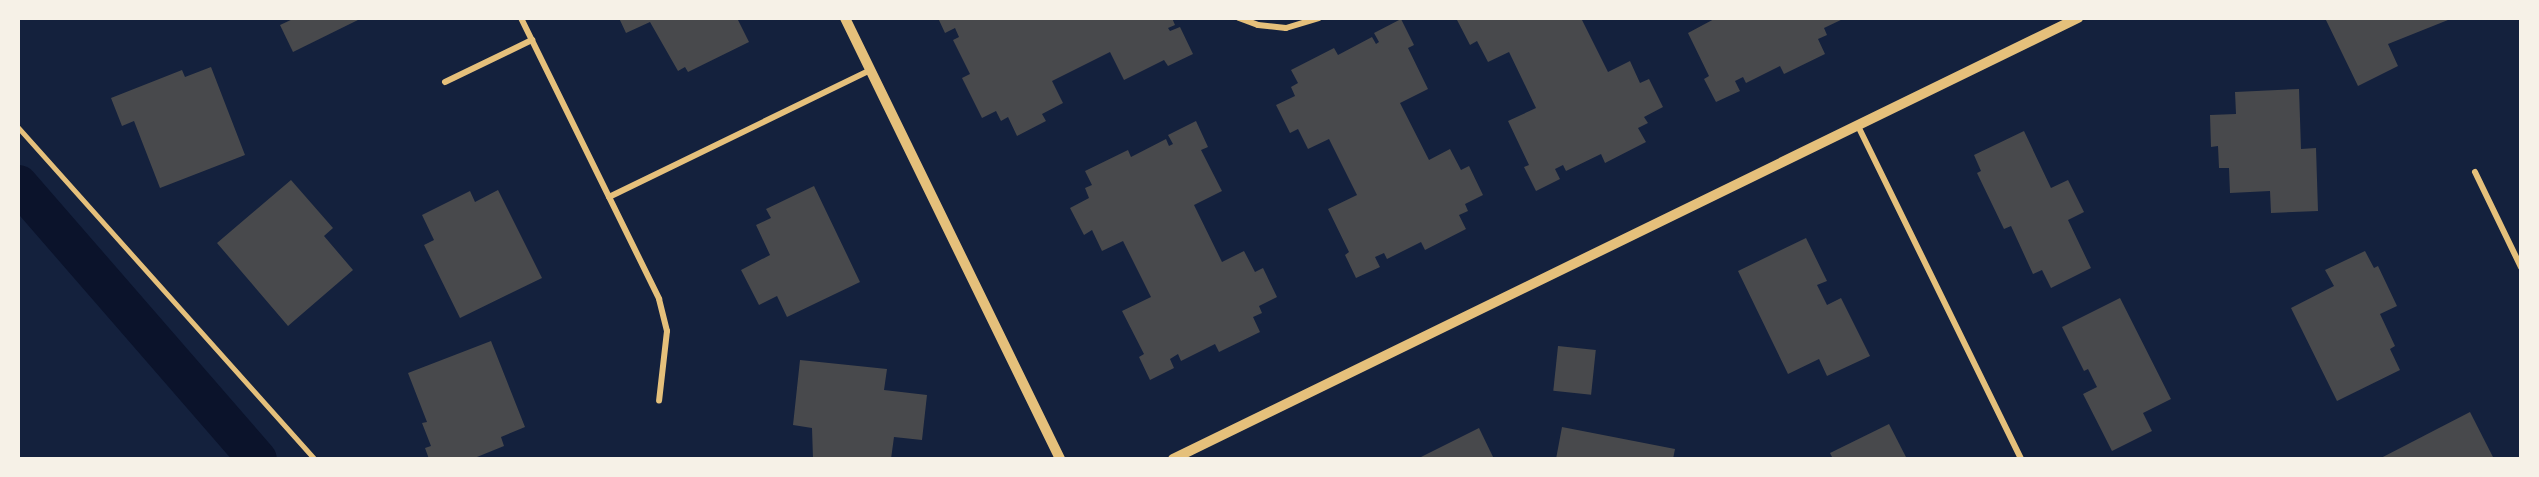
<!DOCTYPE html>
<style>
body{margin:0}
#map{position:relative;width:2539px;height:477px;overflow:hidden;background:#14213d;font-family:Mulish,sans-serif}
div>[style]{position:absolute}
.canal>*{height:39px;margin:-19.5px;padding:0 19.5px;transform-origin:19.5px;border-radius:19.5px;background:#0b132b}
.building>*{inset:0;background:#48494c;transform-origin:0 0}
.service>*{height:4.5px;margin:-2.25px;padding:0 2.25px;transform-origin:2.25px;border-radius:2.25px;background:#e5c07b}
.minor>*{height:6px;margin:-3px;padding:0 3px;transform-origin:3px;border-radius:3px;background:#e5c07b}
.tertiary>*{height:10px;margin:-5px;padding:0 5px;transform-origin:5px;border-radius:5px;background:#e5c07b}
span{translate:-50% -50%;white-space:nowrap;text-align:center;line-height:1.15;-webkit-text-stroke:4.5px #f6f1e7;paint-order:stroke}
.frame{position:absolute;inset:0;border:20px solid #f6f1e7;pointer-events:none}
</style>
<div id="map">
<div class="canal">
<div style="left:18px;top:184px;width:364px;rotate:49deg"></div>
</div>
<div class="building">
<div style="clip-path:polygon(295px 18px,362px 18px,293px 52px,280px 25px)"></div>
<div style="clip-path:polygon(619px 18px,737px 18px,749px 42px,688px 72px,685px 67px,678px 71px,650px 22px,626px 33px)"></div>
<div style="clip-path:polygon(938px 18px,1172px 18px,1175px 25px,1168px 28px,1170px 31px,1180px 27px,1193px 54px,1168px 66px,1164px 60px,1124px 80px,1110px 52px,1052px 81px,1063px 103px,1042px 114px,1046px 121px,1017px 136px,1008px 117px,1001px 121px,996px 111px,982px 118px,962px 78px,970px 74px,953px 40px,959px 37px,955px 28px,945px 33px)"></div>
<div style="clip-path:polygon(1456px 18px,1581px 18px,1608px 72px,1630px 61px,1640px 83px,1649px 79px,1663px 107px,1644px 117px,1648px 123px,1638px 128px,1646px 142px,1605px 163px,1601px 154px,1566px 171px,1563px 165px,1555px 169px,1560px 179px,1536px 191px,1524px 167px,1529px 165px,1508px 121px,1536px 108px,1509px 52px,1488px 62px,1477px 41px,1470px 45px)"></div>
<div style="clip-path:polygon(1716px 18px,1845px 18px,1824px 28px,1827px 35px,1818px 39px,1825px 54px,1784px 74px,1780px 66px,1746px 83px,1743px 77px,1735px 81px,1740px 91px,1716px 102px,1704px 79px,1709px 76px,1688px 33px)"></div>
<div style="clip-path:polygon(2325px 18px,2453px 18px,2388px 44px,2398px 66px,2358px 86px)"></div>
<div style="clip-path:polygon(1401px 19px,1414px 45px,1408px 48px,1428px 89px,1400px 103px,1429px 160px,1450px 149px,1461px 170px,1469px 166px,1483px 195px,1465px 204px,1468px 211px,1459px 215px,1466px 229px,1425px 250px,1421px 242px,1387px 259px,1384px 253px,1375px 257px,1380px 267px,1356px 278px,1345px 255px,1349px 252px,1328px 209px,1357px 195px,1329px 139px,1308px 149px,1298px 129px,1290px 133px,1276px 105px,1295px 96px,1291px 87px,1298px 83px,1291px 70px,1334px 48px,1338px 55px,1372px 37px,1376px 44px,1379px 42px,1374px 33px)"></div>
<div style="clip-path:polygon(211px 67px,245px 155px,160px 188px,134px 121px,122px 126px,111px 98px,182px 70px,185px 77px)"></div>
<div style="clip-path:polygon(2299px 89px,2301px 149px,2316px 148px,2318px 211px,2271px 213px,2270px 191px,2230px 193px,2229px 168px,2219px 168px,2218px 146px,2211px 147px,2210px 115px,2236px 114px,2235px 92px)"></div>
<div style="clip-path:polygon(1196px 121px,1208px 147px,1201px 150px,1222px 191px,1194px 205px,1222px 262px,1244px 251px,1255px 272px,1263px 268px,1277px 297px,1259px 306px,1262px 313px,1253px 317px,1260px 332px,1219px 352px,1215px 344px,1181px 361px,1178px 354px,1170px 359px,1174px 368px,1150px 380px,1139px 357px,1144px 354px,1122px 311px,1151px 297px,1123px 241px,1102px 251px,1092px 230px,1084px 235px,1070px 208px,1089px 198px,1085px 188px,1092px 185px,1085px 171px,1128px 150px,1131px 157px,1166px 139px,1169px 146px,1173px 144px,1168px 135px)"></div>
<div style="clip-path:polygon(2024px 131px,2051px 188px,2068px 180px,2084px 212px,2068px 220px,2091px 268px,2051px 288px,2042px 270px,2033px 274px,2011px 226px,2004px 229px,1977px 173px,1981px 171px,1974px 155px)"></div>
<div style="clip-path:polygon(291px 180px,333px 228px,324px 236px,353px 270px,288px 326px,217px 243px)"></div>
<div style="clip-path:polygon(814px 186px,860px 282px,787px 317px,777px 296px,759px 305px,741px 270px,770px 255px,756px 225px,771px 218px,766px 209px)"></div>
<div style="clip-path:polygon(498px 190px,542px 278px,460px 318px,424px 245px,434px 240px,422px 215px,470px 191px,475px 202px)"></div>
<div style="clip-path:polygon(1806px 238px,1827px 281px,1817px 285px,1827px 305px,1841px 298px,1870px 356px,1827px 376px,1819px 359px,1788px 374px,1738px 271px)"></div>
<div style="clip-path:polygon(2365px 251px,2374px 268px,2378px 266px,2397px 306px,2380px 314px,2395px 346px,2390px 349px,2400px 370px,2337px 401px,2291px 308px,2334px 286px,2325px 270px)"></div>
<div style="clip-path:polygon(2120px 298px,2171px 399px,2143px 413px,2152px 431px,2112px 451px,2083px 394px,2097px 387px,2088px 369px,2084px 371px,2062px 327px)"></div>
<div style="clip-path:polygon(491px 341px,525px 427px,501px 437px,504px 446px,472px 459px,429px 459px,425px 448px,431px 446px,422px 423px,427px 422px,408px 373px)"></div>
<div style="left:1558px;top:346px;width:38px;height:45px;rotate:6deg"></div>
<div style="clip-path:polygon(800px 360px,887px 369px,884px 390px,927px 395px,922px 440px,894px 437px,891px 459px,813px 459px,812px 428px,793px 425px)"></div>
<div style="clip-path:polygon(2470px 412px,2494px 459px,2379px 459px)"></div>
<div style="clip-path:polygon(1889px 424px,1907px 459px,1833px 459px,1830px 453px)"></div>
<div style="clip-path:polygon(1562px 427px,1675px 449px,1673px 459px,1556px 459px)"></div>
<div style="clip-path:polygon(1479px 428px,1494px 459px,1417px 459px)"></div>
</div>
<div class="service">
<div style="left:18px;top:127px;width:445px;rotate:48.2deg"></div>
</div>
<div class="minor">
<div style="left:521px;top:18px;width:313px;rotate:63.8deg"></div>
<div style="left:659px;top:299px;width:33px;rotate:76deg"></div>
<div style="left:667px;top:331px;width:70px;rotate:96.5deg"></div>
<div style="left:1239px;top:18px;width:20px;rotate:20deg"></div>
<div style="left:1258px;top:25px;width:28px;rotate:6deg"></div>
<div style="left:1286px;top:28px;width:34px;rotate:-17deg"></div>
<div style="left:445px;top:82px;width:97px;rotate:-25.8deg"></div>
<div style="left:1858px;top:126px;width:371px;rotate:63.9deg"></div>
<div style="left:2475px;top:172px;width:106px;rotate:64.2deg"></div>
<div style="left:609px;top:197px;width:291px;rotate:-25.9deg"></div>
</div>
<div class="tertiary">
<div style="left:845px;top:18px;width:491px;rotate:64deg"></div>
<div style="left:1173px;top:459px;width:1007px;rotate:-25.98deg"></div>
</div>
<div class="frame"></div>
</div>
